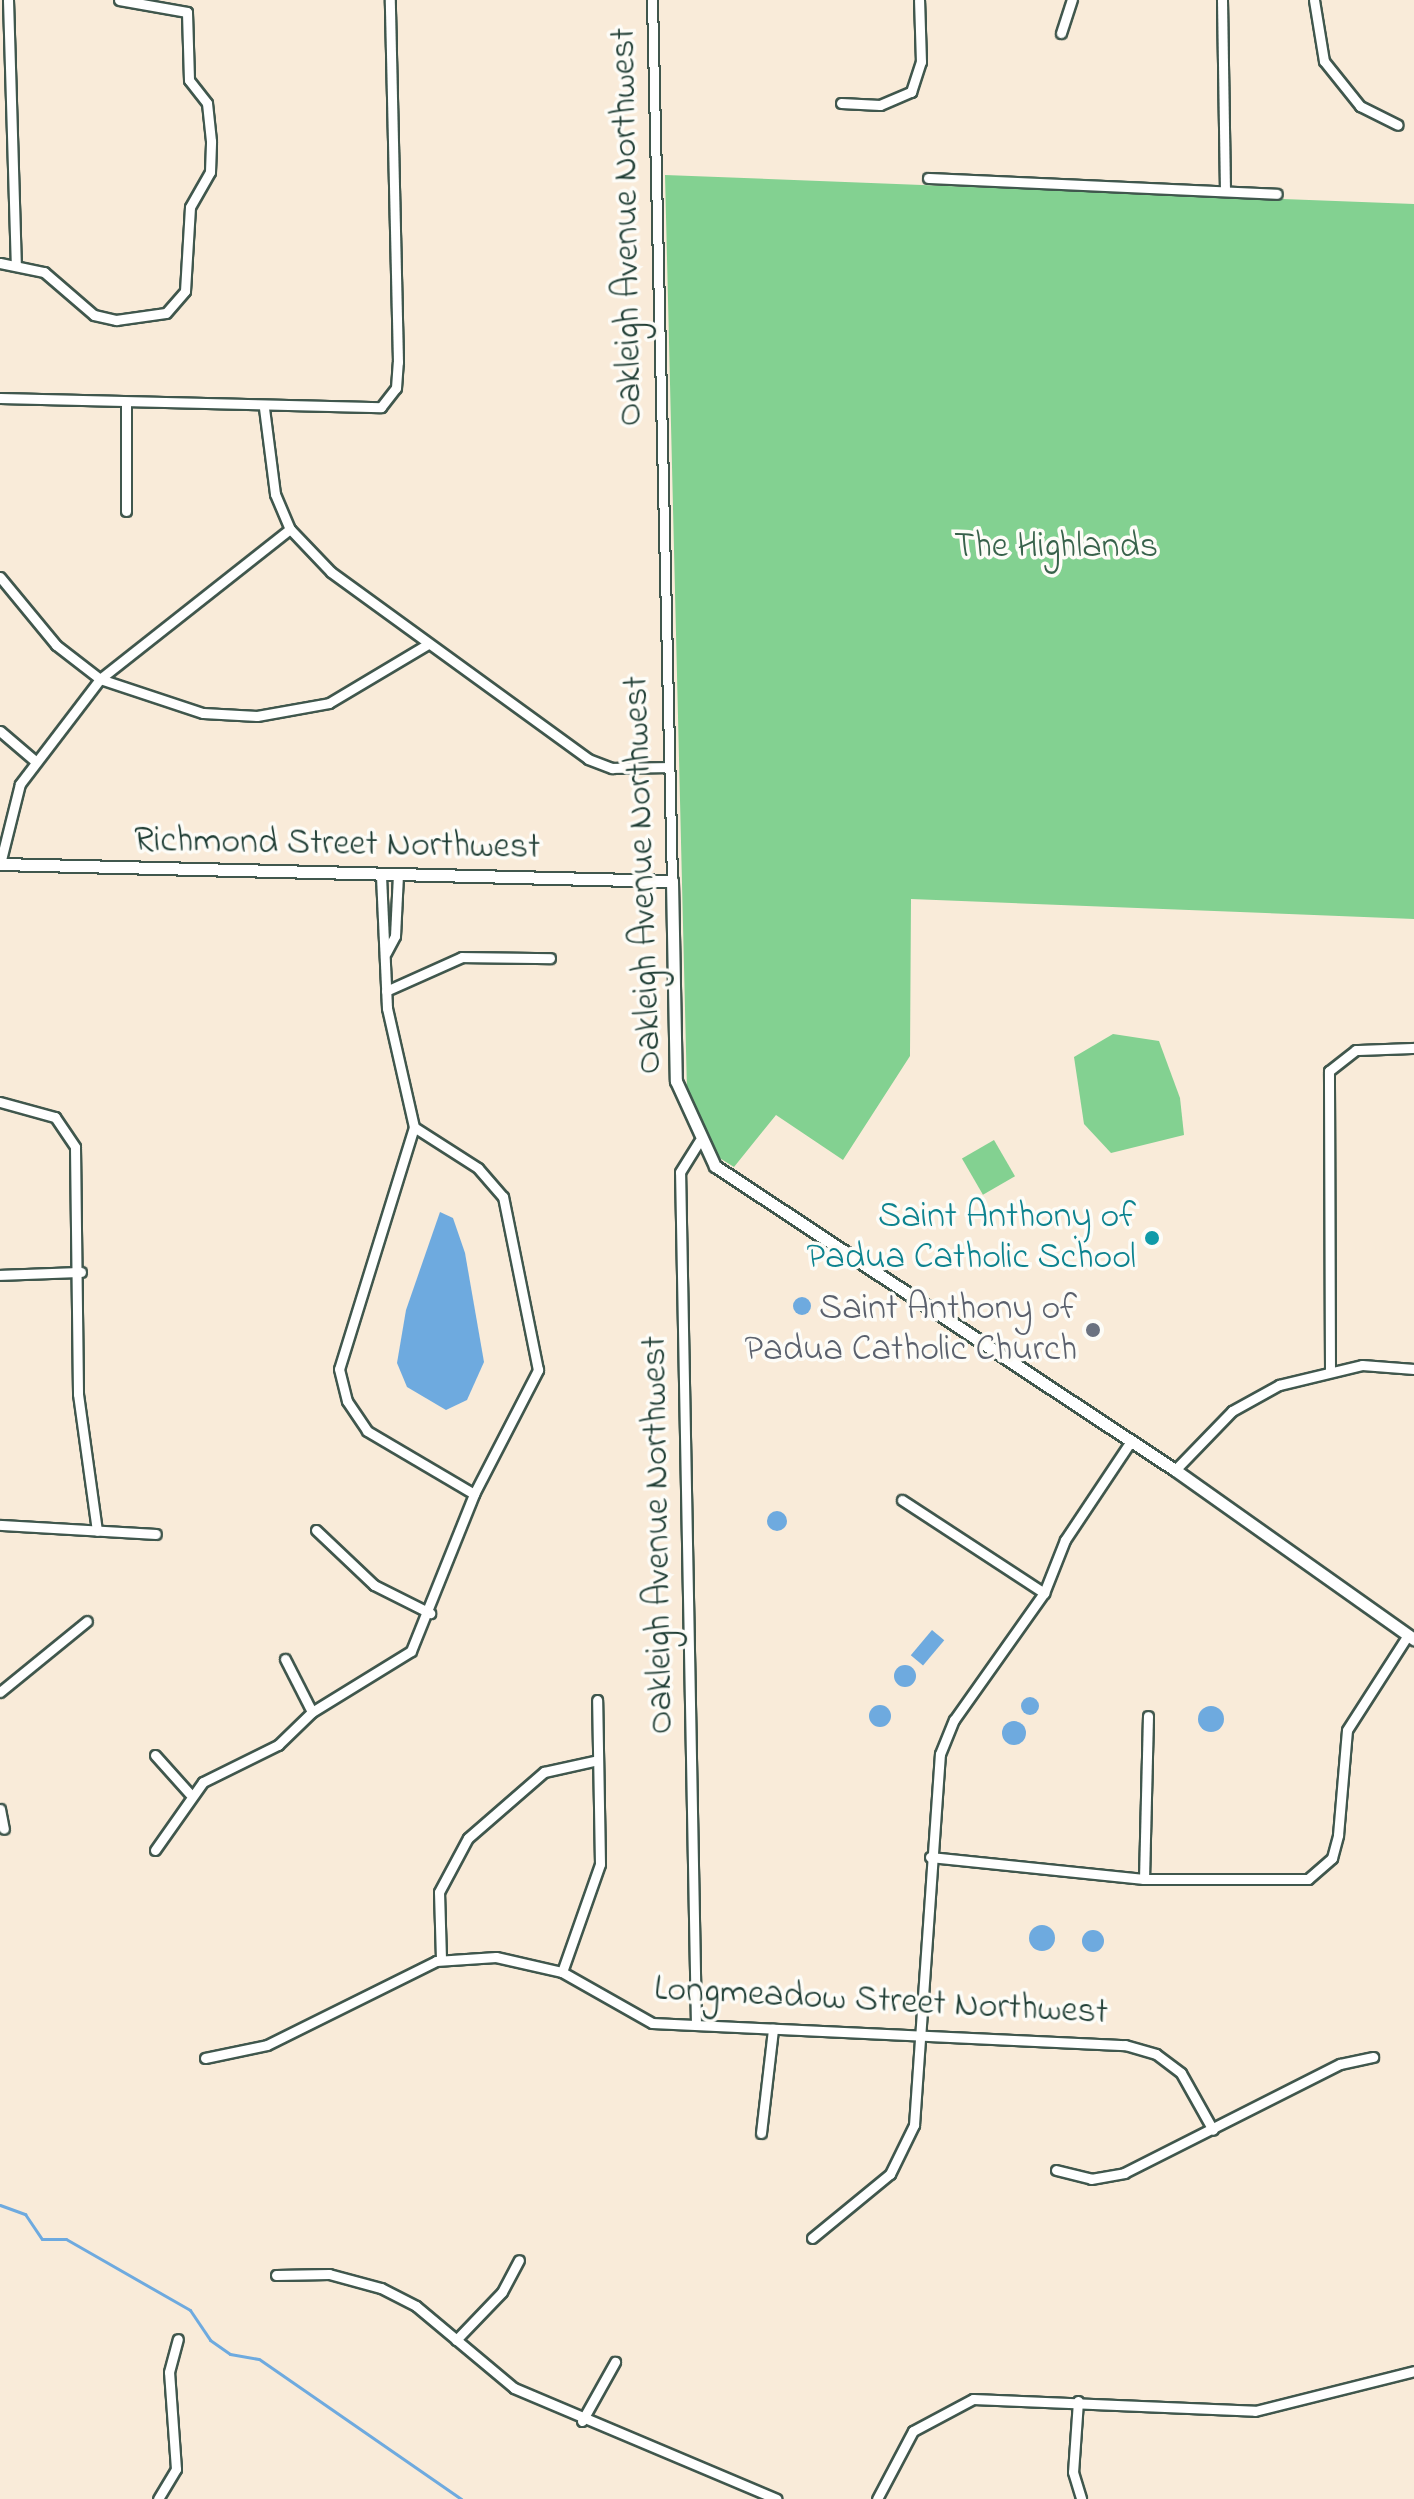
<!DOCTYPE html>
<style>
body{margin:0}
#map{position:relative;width:1414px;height:2499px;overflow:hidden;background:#f9ebd9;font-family:"Indie Flower",sans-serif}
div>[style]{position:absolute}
.green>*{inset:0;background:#83d191;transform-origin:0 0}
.water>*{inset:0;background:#6eaadf;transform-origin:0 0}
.round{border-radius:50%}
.stream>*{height:3px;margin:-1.5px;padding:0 1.5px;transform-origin:1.5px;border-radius:1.5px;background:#6eaadf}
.roads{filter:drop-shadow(2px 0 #40574d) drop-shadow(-2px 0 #40574d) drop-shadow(0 2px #40574d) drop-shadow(0 -2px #40574d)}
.minor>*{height:9px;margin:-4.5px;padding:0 4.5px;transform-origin:4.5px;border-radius:4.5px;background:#fff}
.tertiary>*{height:11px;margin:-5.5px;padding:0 5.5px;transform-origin:5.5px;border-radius:5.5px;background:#fff}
.dots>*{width:22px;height:22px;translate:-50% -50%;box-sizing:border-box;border:4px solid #fdfcf7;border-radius:50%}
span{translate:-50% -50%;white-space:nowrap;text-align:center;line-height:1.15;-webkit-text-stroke:7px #fdfcf7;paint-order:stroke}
.street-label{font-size:36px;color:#1f3d34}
.park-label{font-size:36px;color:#38624b}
.culture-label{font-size:36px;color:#0d838f}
.right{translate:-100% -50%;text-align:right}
.worship-label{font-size:36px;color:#5b616d}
</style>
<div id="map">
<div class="green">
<div style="clip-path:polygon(665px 175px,1414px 204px,1414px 919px,911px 899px,910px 1056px,843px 1160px,776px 1115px,734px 1167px,718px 1157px,687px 1092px)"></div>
<div style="clip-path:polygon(1113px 1034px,1159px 1041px,1180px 1098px,1184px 1135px,1111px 1153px,1084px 1124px,1074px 1057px)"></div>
<div style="left:994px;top:1140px;width:42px;height:37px;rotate:60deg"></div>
</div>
<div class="water">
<div style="clip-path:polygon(440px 1212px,453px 1218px,465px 1253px,484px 1362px,467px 1400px,446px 1410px,407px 1387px,397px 1363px,406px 1310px)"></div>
<div class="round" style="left:793px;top:1297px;width:18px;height:18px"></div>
<div class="round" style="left:767px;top:1511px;width:20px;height:20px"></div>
<div style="left:932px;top:1630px;width:16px;height:33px;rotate:40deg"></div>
<div class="round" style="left:894px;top:1665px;width:22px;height:22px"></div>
<div class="round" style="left:1021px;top:1697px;width:18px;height:18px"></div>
<div class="round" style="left:869px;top:1705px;width:22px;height:22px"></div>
<div class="round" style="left:1198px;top:1706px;width:26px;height:26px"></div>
<div class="round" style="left:1002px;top:1721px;width:24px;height:24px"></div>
<div class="round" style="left:1029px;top:1925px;width:26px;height:26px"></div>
<div class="round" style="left:1082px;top:1930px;width:22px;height:22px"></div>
</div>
<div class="stream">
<div style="left:0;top:2205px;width:27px;rotate:20deg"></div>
<div style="left:25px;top:2214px;width:30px;rotate:56deg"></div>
<div style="left:42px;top:2239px;width:24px"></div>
<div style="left:66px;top:2239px;width:143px;rotate:29.8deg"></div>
<div style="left:190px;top:2310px;width:36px;rotate:56deg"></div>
<div style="left:210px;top:2340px;width:24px;rotate:35deg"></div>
<div style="left:230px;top:2354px;width:29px;rotate:10deg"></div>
<div style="left:259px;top:2359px;width:246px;rotate:34.7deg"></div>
</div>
<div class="roads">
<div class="minor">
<div style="left:8px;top:0;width:264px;rotate:88.3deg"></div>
<div style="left:652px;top:0;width:881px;rotate:88.7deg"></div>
<div style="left:1222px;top:0;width:191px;rotate:89.1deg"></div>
<div style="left:1314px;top:0;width:62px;rotate:80.7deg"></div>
<div style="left:1324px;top:61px;width:58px;rotate:51.3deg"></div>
<div style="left:1360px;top:106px;width:42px;rotate:26.6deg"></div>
<div style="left:1061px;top:33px;width:35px;rotate:-72deg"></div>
<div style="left:841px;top:103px;width:39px;rotate:3deg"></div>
<div style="left:880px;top:105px;width:34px;rotate:-23deg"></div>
<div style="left:911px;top:92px;width:32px;rotate:-72deg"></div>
<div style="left:921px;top:62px;width:62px;rotate:-91.8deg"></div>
<div style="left:928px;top:178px;width:349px;rotate:2.6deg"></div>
<div style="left:0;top:263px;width:45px;rotate:11.6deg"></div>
<div style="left:44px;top:272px;width:66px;rotate:40.7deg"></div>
<div style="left:94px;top:315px;width:23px;rotate:13deg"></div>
<div style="left:116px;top:320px;width:50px;rotate:-8deg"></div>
<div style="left:166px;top:313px;width:29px;rotate:-49deg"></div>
<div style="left:185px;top:291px;width:84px;rotate:-86.6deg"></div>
<div style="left:190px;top:207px;width:40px;rotate:-60.3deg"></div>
<div style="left:210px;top:172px;width:31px;rotate:-88deg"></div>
<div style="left:211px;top:141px;width:38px;rotate:-96deg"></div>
<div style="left:207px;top:103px;width:29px;rotate:-128deg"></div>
<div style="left:189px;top:80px;width:68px;rotate:-91.7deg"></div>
<div style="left:187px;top:12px;width:69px;rotate:-170deg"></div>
<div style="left:0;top:398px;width:381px;rotate:1.4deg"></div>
<div style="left:381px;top:407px;width:24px;rotate:-52deg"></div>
<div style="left:396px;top:388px;width:26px;rotate:-86deg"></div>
<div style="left:398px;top:362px;width:362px;rotate:-91.3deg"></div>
<div style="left:126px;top:403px;width:108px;rotate:90deg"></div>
<div style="left:264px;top:408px;width:87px;rotate:82.7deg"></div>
<div style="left:275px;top:494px;width:38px;rotate:67deg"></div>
<div style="left:290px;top:529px;width:59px;rotate:46.4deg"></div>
<div style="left:331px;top:572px;width:318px;rotate:36deg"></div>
<div style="left:588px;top:759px;width:26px;rotate:21deg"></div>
<div style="left:612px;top:768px;width:56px;rotate:-1deg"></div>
<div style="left:0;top:577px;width:88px;rotate:50.5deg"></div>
<div style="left:56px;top:645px;width:56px;rotate:37.7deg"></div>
<div style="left:100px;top:679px;width:108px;rotate:18.3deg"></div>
<div style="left:203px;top:713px;width:54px;rotate:3.2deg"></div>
<div style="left:257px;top:716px;width:73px;rotate:-10.2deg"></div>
<div style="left:329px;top:703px;width:115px;rotate:-30.8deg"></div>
<div style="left:0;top:731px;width:45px;rotate:40.5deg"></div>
<div style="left:0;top:864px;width:82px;rotate:-76deg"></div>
<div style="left:20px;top:784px;width:132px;rotate:-52.7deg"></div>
<div style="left:100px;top:679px;width:242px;rotate:-38.3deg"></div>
<div style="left:386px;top:953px;width:19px;rotate:-62deg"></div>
<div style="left:395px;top:936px;width:61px;rotate:-87.2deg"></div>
<div style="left:386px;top:991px;width:83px;rotate:-24.1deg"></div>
<div style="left:462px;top:957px;width:88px;rotate:0.7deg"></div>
<div style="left:0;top:1102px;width:57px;rotate:15.3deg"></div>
<div style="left:55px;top:1117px;width:36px;rotate:56deg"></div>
<div style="left:75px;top:1147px;width:247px;rotate:89.3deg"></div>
<div style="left:78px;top:1394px;width:138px;rotate:82.1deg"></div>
<div style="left:414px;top:1127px;width:253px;rotate:107.2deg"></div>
<div style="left:339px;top:1369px;width:33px;rotate:76deg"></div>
<div style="left:347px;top:1401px;width:36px;rotate:56deg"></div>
<div style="left:367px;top:1431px;width:124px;rotate:30.5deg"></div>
<div style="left:0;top:1275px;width:81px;rotate:-2.1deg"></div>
<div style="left:1330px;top:1370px;width:299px;rotate:-90.2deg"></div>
<div style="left:1329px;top:1071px;width:34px;rotate:-38deg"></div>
<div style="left:1356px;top:1050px;width:58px;rotate:-2deg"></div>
<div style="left:1175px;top:1470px;width:82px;rotate:-46deg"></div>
<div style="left:1232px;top:1411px;width:54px;rotate:-29deg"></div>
<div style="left:1279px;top:1385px;width:85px;rotate:-13.5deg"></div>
<div style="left:1362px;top:1365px;width:52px;rotate:4.4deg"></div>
<div style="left:902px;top:1500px;width:170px;rotate:33.2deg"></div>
<div style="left:0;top:1525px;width:156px;rotate:3.3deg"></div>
<div style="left:316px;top:1530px;width:80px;rotate:43.5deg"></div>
<div style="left:374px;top:1585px;width:63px;rotate:26.6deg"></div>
<div style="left:285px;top:1659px;width:59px;rotate:63deg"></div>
<div style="left:0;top:1692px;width:112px;rotate:-39.2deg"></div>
<div style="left:155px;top:1755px;width:52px;rotate:48.1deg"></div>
<div style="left:0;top:1809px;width:20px;rotate:79deg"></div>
<div style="left:155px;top:1850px;width:83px;rotate:-54.8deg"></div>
<div style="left:203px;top:1782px;width:84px;rotate:-26.3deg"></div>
<div style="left:278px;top:1745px;width:47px;rotate:-44.1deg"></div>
<div style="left:312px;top:1712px;width:116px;rotate:-31.6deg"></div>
<div style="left:411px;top:1651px;width:169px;rotate:-68.1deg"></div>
<div style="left:474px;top:1494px;width:140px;rotate:-62.7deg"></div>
<div style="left:538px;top:1370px;width:177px;rotate:-101.4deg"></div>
<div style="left:503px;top:1197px;width:38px;rotate:-131deg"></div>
<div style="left:478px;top:1168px;width:76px;rotate:-147.4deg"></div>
<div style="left:414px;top:1127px;width:122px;rotate:-102.8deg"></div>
<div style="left:387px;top:1008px;width:133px;rotate:-92.6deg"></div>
<div style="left:930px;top:1857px;width:215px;rotate:5.9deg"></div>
<div style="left:1144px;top:1879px;width:164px"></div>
<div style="left:1308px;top:1879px;width:32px;rotate:-41deg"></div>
<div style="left:1332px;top:1858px;width:24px;rotate:-75deg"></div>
<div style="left:1338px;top:1835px;width:105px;rotate:-85.1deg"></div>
<div style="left:1347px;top:1730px;width:113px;rotate:-57.3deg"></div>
<div style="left:1144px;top:1879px;width:163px;rotate:-88.6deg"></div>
<div style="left:441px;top:1959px;width:67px;rotate:-91.7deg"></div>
<div style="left:439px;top:1892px;width:61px;rotate:-61.8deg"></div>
<div style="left:468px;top:1838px;width:101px;rotate:-41deg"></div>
<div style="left:544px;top:1772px;width:55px;rotate:-12.5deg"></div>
<div style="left:562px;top:1972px;width:114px;rotate:-70.6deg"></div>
<div style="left:600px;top:1864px;width:164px;rotate:-91deg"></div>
<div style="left:696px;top:2025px;width:853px;rotate:-91.07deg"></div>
<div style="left:680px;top:1172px;width:36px;rotate:-58deg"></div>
<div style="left:205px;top:2058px;width:63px;rotate:-11.8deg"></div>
<div style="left:267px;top:2045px;width:189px;rotate:-26.4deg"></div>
<div style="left:436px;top:1961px;width:60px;rotate:-3.8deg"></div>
<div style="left:496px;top:1957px;width:68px;rotate:12.8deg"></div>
<div style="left:562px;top:1972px;width:103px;rotate:29.5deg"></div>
<div style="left:652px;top:2023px;width:474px;rotate:2.7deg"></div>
<div style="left:1125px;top:2045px;width:32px;rotate:16deg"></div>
<div style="left:1156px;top:2054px;width:31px;rotate:37deg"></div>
<div style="left:1181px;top:2073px;width:65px;rotate:60.7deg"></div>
<div style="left:761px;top:2133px;width:105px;rotate:-83.4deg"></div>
<div style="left:1056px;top:2170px;width:36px;rotate:14deg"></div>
<div style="left:1091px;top:2179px;width:34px;rotate:-10deg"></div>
<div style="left:1124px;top:2173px;width:242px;rotate:-26.8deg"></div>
<div style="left:1340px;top:2064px;width:34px;rotate:-12deg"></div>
<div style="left:812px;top:2238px;width:101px;rotate:-39.4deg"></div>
<div style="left:890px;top:2174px;width:55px;rotate:-63.9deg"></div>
<div style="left:914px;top:2125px;width:372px;rotate:-86deg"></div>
<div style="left:940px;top:1754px;width:37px;rotate:-68deg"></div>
<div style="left:954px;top:1720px;width:156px;rotate:-54.7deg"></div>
<div style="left:1044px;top:1593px;width:57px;rotate:-68.4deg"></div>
<div style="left:1065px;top:1540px;width:119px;rotate:-56.3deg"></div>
<div style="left:276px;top:2275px;width:53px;rotate:-1.1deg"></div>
<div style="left:329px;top:2274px;width:54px;rotate:15.1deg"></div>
<div style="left:381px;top:2288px;width:39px;rotate:27deg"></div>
<div style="left:416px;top:2306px;width:128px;rotate:39.9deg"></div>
<div style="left:514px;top:2388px;width:285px;rotate:22.9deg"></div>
<div style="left:456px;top:2340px;width:66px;rotate:-46.2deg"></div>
<div style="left:502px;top:2292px;width:36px;rotate:-62deg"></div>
<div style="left:1078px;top:2401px;width:71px;rotate:94deg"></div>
<div style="left:1073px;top:2472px;width:28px;rotate:73deg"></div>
<div style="left:582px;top:2421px;width:68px;rotate:-60.8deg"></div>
<div style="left:158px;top:2499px;width:35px;rotate:-59deg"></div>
<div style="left:176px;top:2469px;width:97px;rotate:-94.1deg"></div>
<div style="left:169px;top:2372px;width:34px;rotate:-75deg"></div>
<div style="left:877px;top:2499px;width:77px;rotate:-62.1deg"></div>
<div style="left:913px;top:2431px;width:68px;rotate:-28.1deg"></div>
<div style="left:973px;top:2399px;width:282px;rotate:2.4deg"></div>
<div style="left:1255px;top:2411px;width:164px;rotate:-14.1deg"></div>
</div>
<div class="tertiary">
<div style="left:0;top:864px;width:672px;rotate:1.45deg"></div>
<div style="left:672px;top:881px;width:200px;rotate:88.9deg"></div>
<div style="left:676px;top:1081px;width:94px;rotate:65.4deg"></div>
<div style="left:715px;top:1166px;width:551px;rotate:33.46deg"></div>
<div style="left:1175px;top:1470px;width:293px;rotate:35.3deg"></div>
</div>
</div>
<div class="dots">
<div style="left:1152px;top:1238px;background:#0f9aa8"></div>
<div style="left:1093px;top:1330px;background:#6b7280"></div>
</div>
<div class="street-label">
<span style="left:628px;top:227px;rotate:-91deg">Oakleigh Avenue Northwest</span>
<span style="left:337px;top:845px;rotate:1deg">Richmond Street Northwest</span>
<span style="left:644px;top:875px;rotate:-92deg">Oakleigh Avenue Northwest</span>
<span style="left:659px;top:1535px;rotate:-91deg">Oakleigh Avenue Northwest</span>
<span style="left:881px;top:2002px;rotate:3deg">Longmeadow Street Northwest</span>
</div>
<div class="park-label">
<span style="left:1056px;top:548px">The Highlands</span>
</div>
<div class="culture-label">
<span class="right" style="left:1136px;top:1238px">Saint Anthony of<br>Padua Catholic School</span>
</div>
<div class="worship-label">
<span class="right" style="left:1077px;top:1330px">Saint Anthony of<br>Padua Catholic Church</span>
</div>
</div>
